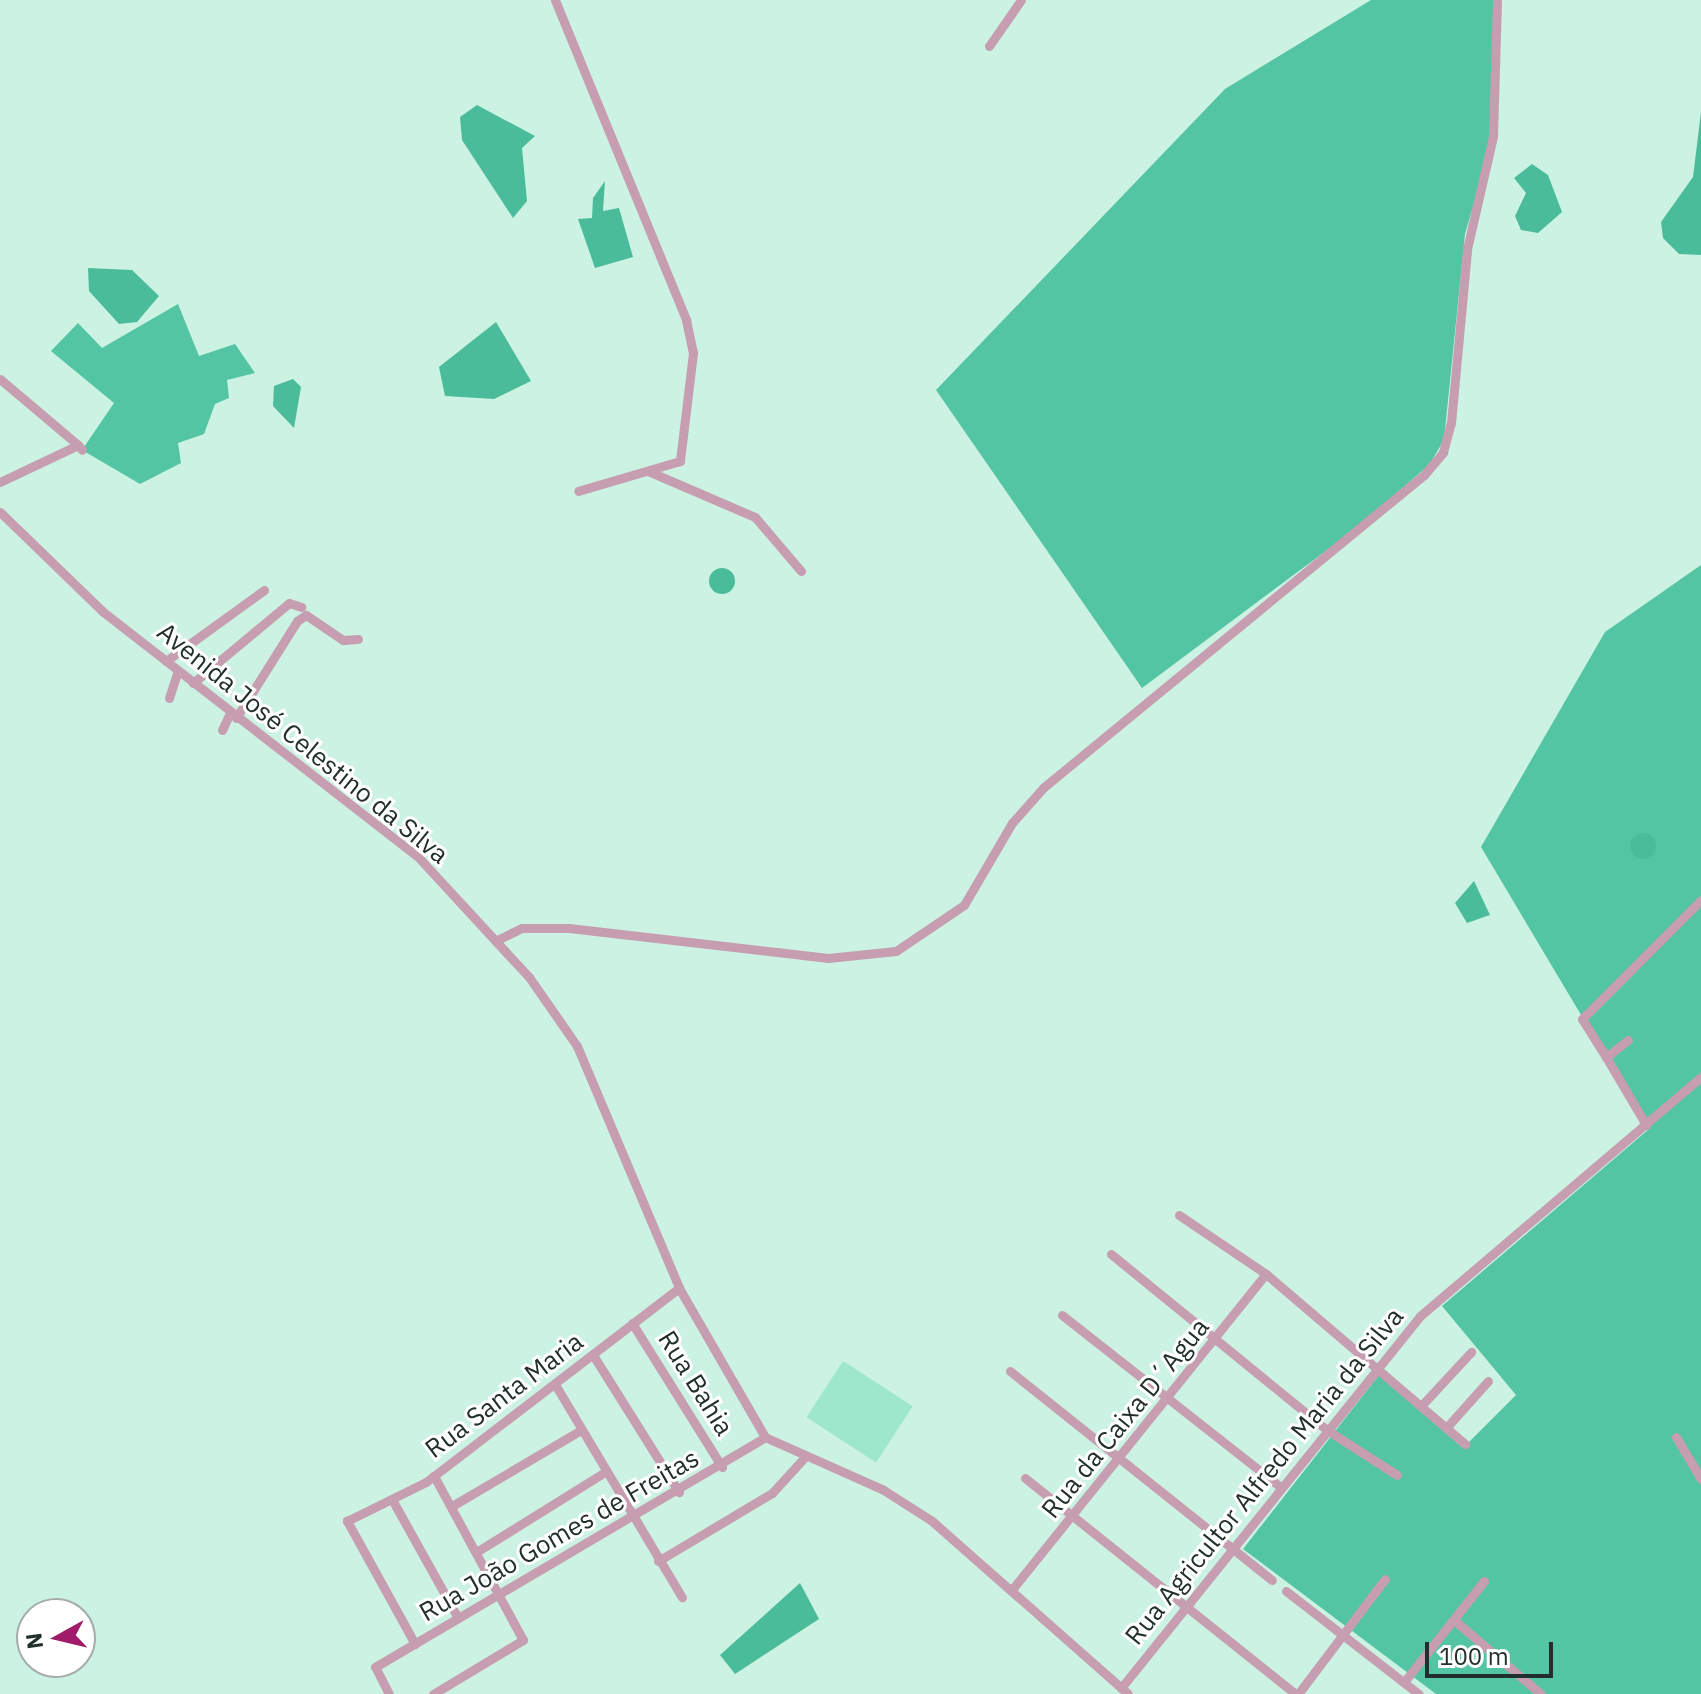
<!DOCTYPE html>
<meta charset="utf-8">
<style>
body{margin:0}
#map{position:relative;width:1701px;height:1694px;overflow:hidden;background:#cbf2e2;font-family:"IBM Plex Sans",sans-serif}
div>[style]{position:absolute}
.green>*{inset:0;background:#9ee6cc;transform-origin:0 0}
.forest>*{inset:0;background:#54c5a2}
.water>*{inset:0;background:#4bbc9a}
.round{border-radius:50%}
.minor>*{height:9px;margin:-4.5px;padding:0 4.5px;transform-origin:4.5px;border-radius:4.5px;background:#c69eb0}
span{translate:-50% -50%;white-space:nowrap;text-align:center;line-height:1.15;-webkit-text-stroke:6px #fff;paint-order:stroke}
.street-label{font-size:26px;color:#21302b}
.north{position:absolute;left:16px;top:1598px;width:80px;height:80px;box-sizing:border-box;background:#fff;border:2px solid #a6acaa;border-radius:50%;rotate:262deg;font-size:22px;font-weight:700;line-height:32px;text-align:center;color:#21302b}
.north::after{content:'';display:block;margin:auto;width:28px;height:36px;background:#a01b6a;clip-path:polygon(50% 0,100% 100%,50% 72%,0 100%)}
.scale{position:absolute;left:1425px;top:1642px;width:128px;height:36px;box-sizing:border-box;border:4px solid #21302b;border-top:0;padding-left:10px;font-size:24px;line-height:28px;white-space:nowrap;color:#21302b;-webkit-text-stroke:6px #fff;paint-order:stroke}
</style>
<div id="map">
<div class="green">
<div style="left:843px;top:1361px;width:83px;height:67px;rotate:33deg"></div>
</div>
<div class="forest">
<div style="clip-path:polygon(1371px 0,1494px 0,1500px 15px,1492px 142px,1465px 234px,1444px 440px,1429px 465px,1354px 530px,1142px 688px,936px 390px,1225px 89px)"></div>
<div style="clip-path:polygon(178px 304px,199px 356px,235px 344px,255px 373px,227px 380px,229px 398px,215px 404px,204px 434px,178px 443px,181px 463px,140px 484px,82px 450px,114px 403px,51px 351px,78px 323px,102px 348px)"></div>
<div style="clip-path:polygon(1701px 565px,1701px 1694px,1436px 1694px,1243px 1549px,1379px 1375px,1463px 1448px,1516px 1395px,1442px 1306px,1649px 1129px,1481px 847px,1605px 632px)"></div>
</div>
<div class="water">
<div style="clip-path:polygon(477px 105px,535px 136px,522px 148px,527px 201px,513px 218px,462px 140px,460px 117px)"></div>
<div style="clip-path:polygon(1701px 112px,1701px 255px,1679px 254px,1663px 238px,1661px 222px,1693px 177px)"></div>
<div style="clip-path:polygon(1532px 164px,1548px 175px,1562px 212px,1538px 233px,1521px 230px,1515px 216px,1526px 193px,1514px 178px)"></div>
<div style="clip-path:polygon(605px 181px,603px 211px,619px 208px,633px 257px,595px 268px,578px 219px,592px 218px,593px 198px)"></div>
<div style="clip-path:polygon(88px 268px,132px 270px,159px 296px,137px 322px,119px 324px,89px 291px)"></div>
<div style="clip-path:polygon(496px 322px,531px 381px,494px 399px,445px 396px,439px 367px)"></div>
<div style="clip-path:polygon(293px 379px,301px 387px,294px 428px,273px 406px,274px 386px)"></div>
<div class="round" style="left:709px;top:568px;width:26px;height:26px"></div>
<div class="round" style="left:1630px;top:833px;width:26px;height:26px"></div>
<div style="clip-path:polygon(1474px 881px,1490px 915px,1467px 923px,1455px 903px)"></div>
<div style="clip-path:polygon(800px 1583px,819px 1619px,735px 1674px,720px 1655px)"></div>
</div>
<div class="minor">
<div style="left:555px;top:0;width:346px;rotate:67.7deg"></div>
<div style="left:686px;top:320px;width:34px;rotate:78deg"></div>
<div style="left:693px;top:353px;width:109px;rotate:96.9deg"></div>
<div style="left:680px;top:461px;width:106px;rotate:163.6deg"></div>
<div style="left:989px;top:46px;width:56px;rotate:-55.2deg"></div>
<div style="left:0;top:379px;width:102px;rotate:40.2deg"></div>
<div style="left:648px;top:471px;width:116px;rotate:23.3deg"></div>
<div style="left:755px;top:517px;width:71px;rotate:49.6deg"></div>
<div style="left:0;top:482px;width:86px;rotate:-25.4deg"></div>
<div style="left:78px;top:445px;width:6px;rotate:51deg"></div>
<div style="left:0;top:512px;width:142px;rotate:44.1deg"></div>
<div style="left:102px;top:611px;width:403px;rotate:37.9deg"></div>
<div style="left:420px;top:859px;width:161px;rotate:47.3deg"></div>
<div style="left:529px;top:977px;width:84px;rotate:55.2deg"></div>
<div style="left:577px;top:1046px;width:263px;rotate:67.1deg"></div>
<div style="left:679px;top:1288px;width:172px;rotate:60deg"></div>
<div style="left:765px;top:1437px;width:128px;rotate:24deg"></div>
<div style="left:882px;top:1489px;width:59px;rotate:32.6deg"></div>
<div style="left:932px;top:1521px;width:261px;rotate:41.4deg"></div>
<div style="left:166px;top:661px;width:121px;rotate:-35.9deg"></div>
<div style="left:193px;top:683px;width:125px;rotate:-39.8deg"></div>
<div style="left:289px;top:603px;width:13px;rotate:18deg"></div>
<div style="left:169px;top:698px;width:28px;rotate:-72deg"></div>
<div style="left:236px;top:718px;width:115px;rotate:-57.8deg"></div>
<div style="left:297px;top:621px;width:11px;rotate:-34deg"></div>
<div style="left:306px;top:615px;width:45px;rotate:34deg"></div>
<div style="left:343px;top:640px;width:15px;rotate:-4deg"></div>
<div style="left:222px;top:730px;width:17px;rotate:-65deg"></div>
<div style="left:497px;top:940px;width:28px;rotate:-26deg"></div>
<div style="left:522px;top:928px;width:47px"></div>
<div style="left:569px;top:928px;width:261px;rotate:6.6deg"></div>
<div style="left:828px;top:958px;width:68px;rotate:-5.9deg"></div>
<div style="left:896px;top:951px;width:82px;rotate:-34.1deg"></div>
<div style="left:964px;top:905px;width:95px;rotate:-59.7deg"></div>
<div style="left:1012px;top:823px;width:48px;rotate:-48.4deg"></div>
<div style="left:1044px;top:787px;width:492px;rotate:-39.4deg"></div>
<div style="left:1424px;top:475px;width:30px;rotate:-50deg"></div>
<div style="left:1443px;top:452px;width:30px;rotate:-75deg"></div>
<div style="left:1451px;top:423px;width:175px;rotate:-84.7deg"></div>
<div style="left:1467px;top:249px;width:116px;rotate:-77deg"></div>
<div style="left:1493px;top:136px;width:136px;rotate:-88.3deg"></div>
<div style="left:1628px;top:1040px;width:28px;rotate:142deg"></div>
<div style="left:1606px;top:1057px;width:45px;rotate:-122.3deg"></div>
<div style="left:1582px;top:1019px;width:168px;rotate:-45deg"></div>
<div style="left:1606px;top:1057px;width:79px;rotate:59.5deg"></div>
<div style="left:1179px;top:1215px;width:105px;rotate:34.1deg"></div>
<div style="left:1266px;top:1274px;width:262px;rotate:40.5deg"></div>
<div style="left:1111px;top:1254px;width:279px;rotate:39.2deg"></div>
<div style="left:1327px;top:1430px;width:83px;rotate:32.7deg"></div>
<div style="left:1062px;top:1315px;width:276px;rotate:38.2deg"></div>
<div style="left:632px;top:1323px;width:170px;rotate:58deg"></div>
<div style="left:593px;top:1355px;width:162px;rotate:57.9deg"></div>
<div style="left:1010px;top:1371px;width:335px;rotate:38.6deg"></div>
<div style="left:556px;top:1386px;width:246px;rotate:59.2deg"></div>
<div style="left:1421px;top:1406px;width:74px;rotate:-47.2deg"></div>
<div style="left:1446px;top:1428px;width:63px;rotate:-48.2deg"></div>
<div style="left:1676px;top:1437px;width:49px;rotate:59.2deg"></div>
<div style="left:1025px;top:1478px;width:347px;rotate:38.6deg"></div>
<div style="left:394px;top:1503px;width:132px;rotate:60.9deg"></div>
<div style="left:452px;top:1506px;width:150px;rotate:-30.5deg"></div>
<div style="left:478px;top:1551px;width:150px;rotate:-31.9deg"></div>
<div style="left:658px;top:1561px;width:133px;rotate:-30.8deg"></div>
<div style="left:772px;top:1493px;width:47px;rotate:-47.6deg"></div>
<div style="left:1014px;top:1587px;width:402px;rotate:-51.2deg"></div>
<div style="left:1286px;top:1591px;width:168px;rotate:37.8deg"></div>
<div style="left:1454px;top:1620px;width:114px;rotate:40.4deg"></div>
<div style="left:415px;top:1644px;width:141px;rotate:-118.9deg"></div>
<div style="left:347px;top:1521px;width:88px;rotate:-26.3deg"></div>
<div style="left:426px;top:1482px;width:319px;rotate:-37.5deg"></div>
<div style="left:1404px;top:1682px;width:129px;rotate:-51.6deg"></div>
<div style="left:1121px;top:1688px;width:477px;rotate:-51.2deg"></div>
<div style="left:1420px;top:1316px;width:369px;rotate:-40.4deg"></div>
<div style="left:389px;top:1694px;width:30px;rotate:-117deg"></div>
<div style="left:375px;top:1667px;width:453px;rotate:-30.5deg"></div>
<div style="left:433px;top:1694px;width:105px;rotate:-31deg"></div>
<div style="left:523px;top:1640px;width:187px;rotate:-118.5deg"></div>
<div style="left:1298px;top:1694px;width:144px;rotate:-52.9deg"></div>
</div>
<div class="street-label">
<span style="left:303px;top:743px;rotate:39deg">Avenida José Celestino da Silva</span>
<span style="left:696px;top:1383px;rotate:58deg">Rua Bahia</span>
<span style="left:504px;top:1395px;rotate:-37deg">Rua Santa Maria</span>
<span style="left:1125px;top:1418px;rotate:-51deg">Rua da Caixa D´Agua</span>
<span style="left:1264px;top:1476px;rotate:-51deg">Rua Agricultor Alfredo Maria da Silva</span>
<span style="left:559px;top:1535px;rotate:-30deg">Rua João Gomes de Freitas</span>
</div>
<div class="north">N</div>
<div class="scale">100 m</div>
</div>
